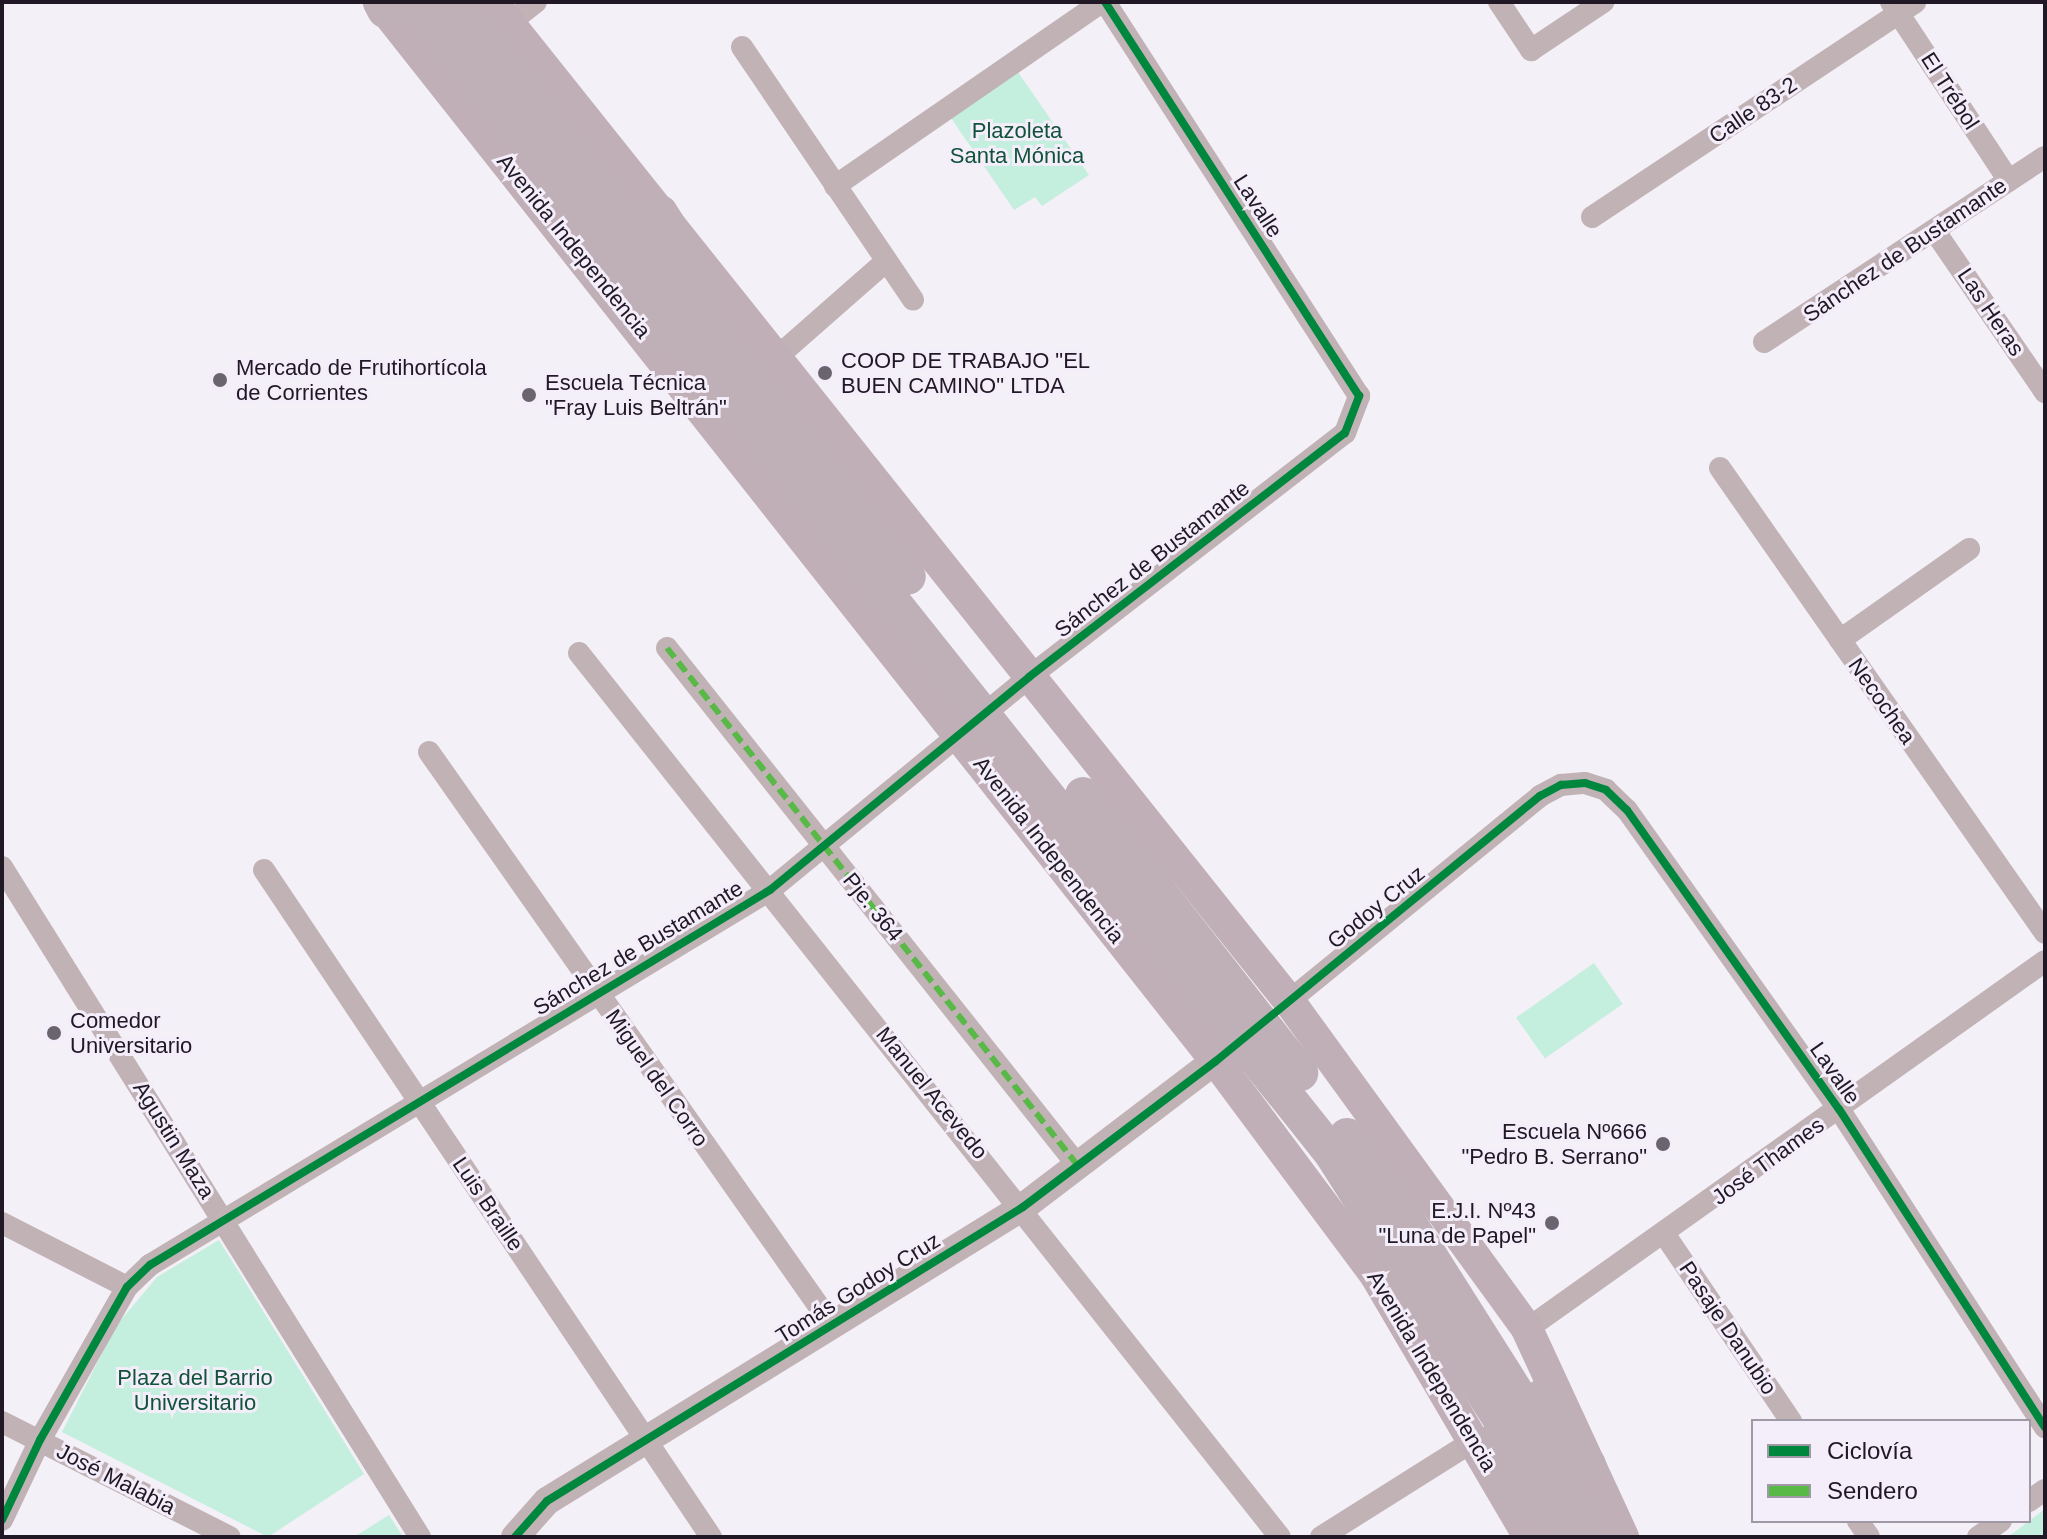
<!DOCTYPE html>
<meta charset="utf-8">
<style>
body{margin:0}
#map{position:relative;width:2047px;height:1539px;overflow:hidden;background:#f4f0f7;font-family:Helvetica,sans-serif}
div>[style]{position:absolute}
.green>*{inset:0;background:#c4eedd;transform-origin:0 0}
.minor>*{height:22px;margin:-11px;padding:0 11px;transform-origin:11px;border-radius:11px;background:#c1b2b6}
.tertiary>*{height:28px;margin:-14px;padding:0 14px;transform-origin:14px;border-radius:14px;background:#c1b2b6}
.secondary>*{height:32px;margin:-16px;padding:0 16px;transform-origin:16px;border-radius:16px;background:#c0afb6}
.trunk>*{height:36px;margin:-18px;padding:0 18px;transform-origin:18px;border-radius:18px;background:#beb0b6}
.quiet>*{height:6px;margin-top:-3px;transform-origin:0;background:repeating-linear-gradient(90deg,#58b947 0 12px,transparent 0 18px)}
.cycleway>*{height:8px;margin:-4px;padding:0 4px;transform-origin:4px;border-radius:4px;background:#00873e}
.dots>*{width:22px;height:22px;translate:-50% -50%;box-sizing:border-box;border:4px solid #f4edfa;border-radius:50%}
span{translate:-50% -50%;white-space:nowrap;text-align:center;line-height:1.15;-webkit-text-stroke:6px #f4edfa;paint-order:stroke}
.street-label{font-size:22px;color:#201925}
.park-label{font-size:22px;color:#11523a}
.poi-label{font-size:22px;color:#201925}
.left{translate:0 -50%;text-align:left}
.right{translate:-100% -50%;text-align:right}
.frame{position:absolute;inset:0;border:4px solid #201925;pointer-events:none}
.legend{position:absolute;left:1751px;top:1419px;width:280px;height:104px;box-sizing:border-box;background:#f4edfa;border:2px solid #9f98a5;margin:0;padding:10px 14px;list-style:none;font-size:24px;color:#201925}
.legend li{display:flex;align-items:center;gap:16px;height:40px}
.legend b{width:40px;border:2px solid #9f98a5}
</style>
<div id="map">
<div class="green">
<div style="clip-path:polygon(1018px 72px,1089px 175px,1042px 206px,1035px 197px,1014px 210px,951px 118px)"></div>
<div style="left:1594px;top:963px;width:50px;height:95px;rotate:55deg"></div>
<div style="clip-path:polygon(219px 1240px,364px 1474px,268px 1537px,62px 1432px,116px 1326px,157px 1277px)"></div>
<div style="clip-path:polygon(2045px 1509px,2045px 1537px,2008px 1537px)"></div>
<div style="clip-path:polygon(389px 1515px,403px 1537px,353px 1537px,354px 1537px)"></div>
</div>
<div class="minor">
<div style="left:1499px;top:2px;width:58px;rotate:56.3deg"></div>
<div style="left:1531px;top:50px;width:87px;rotate:-33.7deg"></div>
<div style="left:1891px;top:2px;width:214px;rotate:56.6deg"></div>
<div style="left:509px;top:23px;width:34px;rotate:-38deg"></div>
<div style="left:742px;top:47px;width:305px;rotate:55.9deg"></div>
<div style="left:835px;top:186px;width:324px;rotate:-34.6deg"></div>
<div style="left:1592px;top:217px;width:388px;rotate:-33.6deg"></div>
<div style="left:1936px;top:233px;width:193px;rotate:55.6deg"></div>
<div style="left:1764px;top:342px;width:336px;rotate:-33.4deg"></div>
<div style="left:777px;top:357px;width:144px;rotate:-41.3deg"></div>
<div style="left:1720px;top:468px;width:567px;rotate:55.05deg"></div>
<div style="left:1840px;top:640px;width:158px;rotate:-35.2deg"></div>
<div style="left:667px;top:648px;width:663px;rotate:51.56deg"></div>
<div style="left:579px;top:653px;width:1128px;rotate:51.59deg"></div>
<div style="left:429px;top:752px;width:701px;rotate:54.88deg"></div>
<div style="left:2px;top:867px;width:790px;rotate:58.04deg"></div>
<div style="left:264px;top:870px;width:803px;rotate:56.17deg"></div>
<div style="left:1289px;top:1001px;width:324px;rotate:-39.2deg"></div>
<div style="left:1540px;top:796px;width:24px;rotate:-28deg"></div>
<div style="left:1561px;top:785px;width:24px;rotate:-5deg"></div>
<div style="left:1585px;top:783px;width:22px;rotate:18deg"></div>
<div style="left:1606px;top:790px;width:29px;rotate:44deg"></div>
<div style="left:1627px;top:810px;width:367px;rotate:54.7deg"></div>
<div style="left:1839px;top:1109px;width:379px;rotate:57.1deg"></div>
<div style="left:2px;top:1223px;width:140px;rotate:27.1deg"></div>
<div style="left:1665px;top:1235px;width:225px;rotate:55.9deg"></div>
<div style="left:1527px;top:1329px;width:635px;rotate:-35.39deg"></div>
<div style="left:2px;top:1422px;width:255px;rotate:26.8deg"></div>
<div style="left:2029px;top:1501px;width:19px;rotate:-35deg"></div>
<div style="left:2px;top:1520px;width:89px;rotate:-64.6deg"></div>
<div style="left:40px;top:1440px;width:176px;rotate:-60.4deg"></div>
<div style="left:127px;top:1287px;width:32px;rotate:-44deg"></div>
<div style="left:150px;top:1265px;width:725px;rotate:-31.17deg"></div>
<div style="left:770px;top:890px;width:335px;rotate:-39.4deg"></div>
<div style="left:1029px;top:677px;width:399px;rotate:-37.7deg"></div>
<div style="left:1345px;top:433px;width:40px;rotate:-69deg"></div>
<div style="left:1359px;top:396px;width:469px;rotate:-122.8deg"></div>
<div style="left:1858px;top:1521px;width:19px;rotate:55deg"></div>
<div style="left:1321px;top:1537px;width:178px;rotate:-32.2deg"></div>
<div style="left:1978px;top:1537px;width:28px;rotate:-35deg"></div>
</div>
<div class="tertiary">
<div style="left:515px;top:1537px;width:48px;rotate:-48.4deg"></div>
<div style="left:547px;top:1501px;width:559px;rotate:-31.7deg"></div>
<div style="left:1023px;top:1207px;width:264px;rotate:-37.3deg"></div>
</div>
<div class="secondary">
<div style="left:379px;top:2px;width:1350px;rotate:51.68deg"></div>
<div style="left:1216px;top:1061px;width:268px;rotate:53.3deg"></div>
<div style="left:1376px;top:1276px;width:303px;rotate:59.6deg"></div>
<div style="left:492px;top:2px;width:1278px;rotate:51.42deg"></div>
<div style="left:1289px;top:1001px;width:405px;rotate:54deg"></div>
<div style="left:1527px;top:1329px;width:229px;rotate:65.2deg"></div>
</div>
<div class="trunk">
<div style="left:381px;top:2px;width:9px;rotate:63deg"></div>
<div style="left:415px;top:2px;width:1474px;rotate:51.47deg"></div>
<div style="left:1333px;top:1155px;width:314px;rotate:57.6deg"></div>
<div style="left:1501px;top:1420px;width:132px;rotate:62.5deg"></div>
<div style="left:456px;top:2px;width:731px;rotate:51.83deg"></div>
<div style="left:660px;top:213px;width:79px;rotate:57.9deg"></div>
<div style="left:606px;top:284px;width:74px;rotate:46.6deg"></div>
<div style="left:1083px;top:795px;width:353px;rotate:52deg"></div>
<div style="left:1347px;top:1136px;width:74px;rotate:53.3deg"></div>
<div style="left:1391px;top:1195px;width:249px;rotate:57.7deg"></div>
<div style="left:1524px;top:1405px;width:148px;rotate:62.7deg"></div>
<div style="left:1542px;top:1397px;width:82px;rotate:55.9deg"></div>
<div style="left:1493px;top:1442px;width:64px;rotate:71.8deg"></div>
</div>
<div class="quiet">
<div style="left:667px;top:648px;width:663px;rotate:51.56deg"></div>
</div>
<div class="cycleway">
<div style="left:2px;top:1520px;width:89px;rotate:-64.6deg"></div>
<div style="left:40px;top:1440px;width:176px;rotate:-60.4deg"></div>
<div style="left:127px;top:1287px;width:32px;rotate:-44deg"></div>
<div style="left:150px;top:1265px;width:725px;rotate:-31.17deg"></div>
<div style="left:770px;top:890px;width:335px;rotate:-39.4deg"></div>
<div style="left:1029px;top:677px;width:399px;rotate:-37.7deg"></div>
<div style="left:1345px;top:433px;width:40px;rotate:-69deg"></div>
<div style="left:1359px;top:396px;width:469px;rotate:-122.8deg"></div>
<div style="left:515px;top:1537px;width:48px;rotate:-48.4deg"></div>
<div style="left:547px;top:1501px;width:559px;rotate:-31.7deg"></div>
<div style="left:1023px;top:1207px;width:242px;rotate:-37.1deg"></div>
<div style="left:1216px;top:1061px;width:419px;rotate:-39.3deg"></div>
<div style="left:1540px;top:796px;width:24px;rotate:-28deg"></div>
<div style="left:1561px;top:785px;width:24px;rotate:-5deg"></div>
<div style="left:1585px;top:783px;width:22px;rotate:18deg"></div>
<div style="left:1606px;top:790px;width:29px;rotate:44deg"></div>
<div style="left:1627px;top:810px;width:367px;rotate:54.7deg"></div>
<div style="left:1839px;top:1109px;width:379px;rotate:57.1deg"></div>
</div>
<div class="dots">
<div style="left:825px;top:373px;background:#6a646e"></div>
<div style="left:220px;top:380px;background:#6a646e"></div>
<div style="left:529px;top:395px;background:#6a646e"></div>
<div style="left:54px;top:1033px;background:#6a646e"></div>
<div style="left:1663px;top:1144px;background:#6a646e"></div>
<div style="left:1552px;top:1223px;background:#6a646e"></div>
</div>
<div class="street-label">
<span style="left:1950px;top:91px;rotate:57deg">El Trébol</span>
<span style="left:1753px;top:110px;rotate:-34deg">Calle 83-2</span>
<span style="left:1258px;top:206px;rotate:57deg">Lavalle</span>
<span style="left:574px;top:246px;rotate:51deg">Avenida Independencia</span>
<span style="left:1905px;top:250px;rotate:-34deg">Sánchez de Bustamante</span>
<span style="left:1991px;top:312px;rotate:56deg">Las Heras</span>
<span style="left:1152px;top:559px;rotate:-38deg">Sánchez de Bustamante</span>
<span style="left:1882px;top:701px;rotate:55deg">Necochea</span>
<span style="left:1049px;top:850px;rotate:52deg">Avenida Independencia</span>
<span style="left:873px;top:907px;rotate:51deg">Pje. 364</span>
<span style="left:1376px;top:907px;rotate:-39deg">Godoy Cruz</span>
<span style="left:638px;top:948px;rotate:-31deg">Sánchez de Bustamante</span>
<span style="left:1835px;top:1073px;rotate:55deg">Lavalle</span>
<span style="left:657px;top:1078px;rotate:55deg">Miguel del Corro</span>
<span style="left:932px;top:1093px;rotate:51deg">Manuel Acevedo</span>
<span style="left:174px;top:1140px;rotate:58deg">Agustin Maza</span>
<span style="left:1768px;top:1161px;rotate:-36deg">José Thames</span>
<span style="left:488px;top:1204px;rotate:56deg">Luis Braille</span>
<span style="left:858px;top:1288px;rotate:-32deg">Tomás Godoy Cruz</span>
<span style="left:1728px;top:1328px;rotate:56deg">Pasaje Danubio</span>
<span style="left:1432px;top:1371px;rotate:59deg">Avenida Independencia</span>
<span style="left:116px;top:1479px;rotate:27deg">José Malabia</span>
</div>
<div class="park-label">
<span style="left:1017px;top:143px">Plazoleta<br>Santa Mónica</span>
<span style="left:195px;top:1390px">Plaza del Barrio<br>Universitario</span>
</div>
<div class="poi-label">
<span class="left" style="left:841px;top:373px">COOP DE TRABAJO "EL<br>BUEN CAMINO" LTDA</span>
<span class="left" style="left:236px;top:380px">Mercado de Frutihortícola<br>de Corrientes</span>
<span class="left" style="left:545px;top:395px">Escuela Técnica<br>"Fray Luis Beltrán"</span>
<span class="left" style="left:70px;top:1033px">Comedor<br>Universitario</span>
<span class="right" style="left:1647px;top:1144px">Escuela Nº666<br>"Pedro B. Serrano"</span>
<span class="right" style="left:1536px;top:1223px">E.J.I. Nº43<br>"Luna de Papel"</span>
</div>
<div class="frame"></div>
<ul class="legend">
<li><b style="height:10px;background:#00873e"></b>Ciclovía</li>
<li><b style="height:10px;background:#58b947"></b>Sendero</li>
</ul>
</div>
